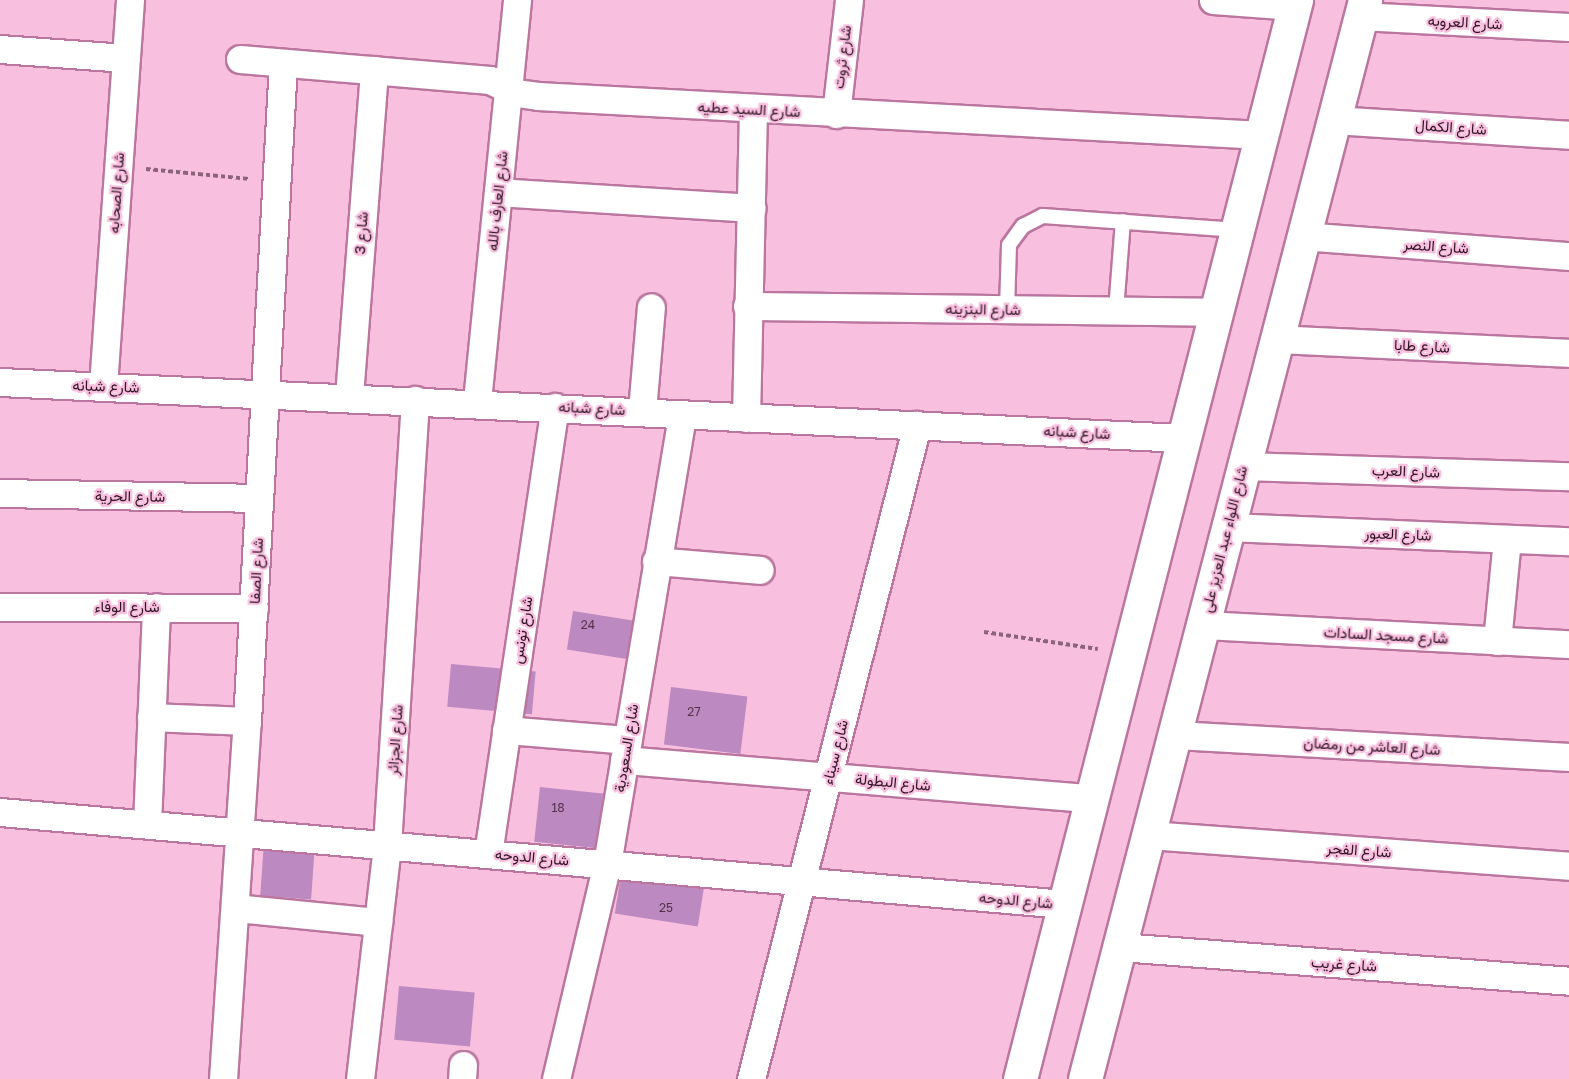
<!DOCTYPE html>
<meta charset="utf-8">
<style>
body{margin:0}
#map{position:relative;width:1569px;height:1079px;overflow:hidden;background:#f9bfdf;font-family:"Golos Text",Vazirmatn,sans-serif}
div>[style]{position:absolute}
.building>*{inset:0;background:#bd89c1;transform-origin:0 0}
.path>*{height:4px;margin-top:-2px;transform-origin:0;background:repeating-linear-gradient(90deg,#8b637a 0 4.5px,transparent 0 7.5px)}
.roads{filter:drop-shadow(2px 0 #ba769e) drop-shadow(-2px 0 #ba769e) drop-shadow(0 2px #ba769e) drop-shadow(0 -2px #ba769e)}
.lane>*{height:14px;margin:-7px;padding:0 7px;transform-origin:7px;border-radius:7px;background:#fff}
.street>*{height:27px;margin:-13.5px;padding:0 13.5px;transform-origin:13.5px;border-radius:13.5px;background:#fff}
.primary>*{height:33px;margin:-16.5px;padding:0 16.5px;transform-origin:16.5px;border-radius:16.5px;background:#fff}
span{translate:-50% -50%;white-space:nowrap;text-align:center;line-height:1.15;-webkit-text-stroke:4.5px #f9bfdf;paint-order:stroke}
.number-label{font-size:12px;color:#52314b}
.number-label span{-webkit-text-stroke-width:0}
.street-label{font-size:15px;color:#2e1424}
</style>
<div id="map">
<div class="building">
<div style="left:573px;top:611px;width:86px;height:39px;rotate:9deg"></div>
<div style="left:451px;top:664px;width:85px;height:43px;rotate:5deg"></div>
<div style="left:671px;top:687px;width:77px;height:58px;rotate:7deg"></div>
<div style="left:540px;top:787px;width:70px;height:55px;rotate:6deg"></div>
<div style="left:264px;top:842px;width:51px;height:54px;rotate:4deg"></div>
<div style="left:622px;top:868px;width:84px;height:46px;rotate:9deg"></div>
<div style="left:399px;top:986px;width:76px;height:54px;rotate:5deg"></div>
</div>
<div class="path">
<div style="left:146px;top:169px;width:103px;rotate:5.5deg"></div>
<div style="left:984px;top:632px;width:115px;rotate:8.5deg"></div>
</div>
<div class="roads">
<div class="lane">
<div style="left:1007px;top:309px;width:64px;rotate:-88.2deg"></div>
<div style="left:1009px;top:245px;width:24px;rotate:-54deg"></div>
<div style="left:1023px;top:226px;width:22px;rotate:-27deg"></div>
<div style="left:1043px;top:216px;width:195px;rotate:4.1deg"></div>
<div style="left:1116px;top:311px;width:90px;rotate:-85.6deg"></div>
</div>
<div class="street">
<div style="left:1213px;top:0;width:82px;rotate:4.2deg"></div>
<div style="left:1360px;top:16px;width:209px;rotate:3deg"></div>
<div style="left:0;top:49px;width:126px;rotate:4.1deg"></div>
<div style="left:240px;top:59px;width:251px;rotate:4.8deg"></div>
<div style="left:490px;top:80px;width:30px;rotate:26deg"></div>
<div style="left:517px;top:93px;width:21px;rotate:8deg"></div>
<div style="left:538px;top:96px;width:725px;rotate:3.08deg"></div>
<div style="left:836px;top:114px;width:115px;rotate:-83.5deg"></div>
<div style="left:1333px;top:120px;width:236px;rotate:3.6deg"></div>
<div style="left:498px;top:192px;width:254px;rotate:3.6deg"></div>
<div style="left:1302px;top:236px;width:268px;rotate:4.3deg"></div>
<div style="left:747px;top:306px;width:471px;rotate:0.7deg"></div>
<div style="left:1276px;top:339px;width:293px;rotate:2.7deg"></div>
<div style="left:0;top:382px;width:1185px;rotate:2.71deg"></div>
<div style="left:103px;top:386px;width:387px;rotate:-86deg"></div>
<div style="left:349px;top:396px;width:327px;rotate:-85.6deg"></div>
<div style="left:477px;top:401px;width:403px;rotate:-84.3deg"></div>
<div style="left:642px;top:411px;width:104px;rotate:-85.1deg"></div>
<div style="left:746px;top:418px;width:308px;rotate:-88.7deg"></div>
<div style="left:1243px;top:466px;width:326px;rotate:1.8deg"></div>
<div style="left:0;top:493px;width:259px;rotate:1.1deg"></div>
<div style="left:1228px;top:527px;width:341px;rotate:2.4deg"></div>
<div style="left:656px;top:561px;width:104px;rotate:4.9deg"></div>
<div style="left:0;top:607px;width:254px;rotate:0.2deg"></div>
<div style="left:1203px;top:625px;width:366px;rotate:3deg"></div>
<div style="left:1497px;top:641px;width:102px;rotate:-84.4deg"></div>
<div style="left:151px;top:717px;width:96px;rotate:2.4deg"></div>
<div style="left:506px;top:730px;width:122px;rotate:4.7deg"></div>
<div style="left:1176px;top:735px;width:394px;rotate:3.2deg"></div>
<div style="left:624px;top:760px;width:469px;rotate:4.7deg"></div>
<div style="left:0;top:812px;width:1068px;rotate:4.94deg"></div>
<div style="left:147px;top:824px;width:217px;rotate:-87.6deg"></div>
<div style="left:1149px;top:835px;width:421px;rotate:4.2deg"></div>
<div style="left:488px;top:854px;width:452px;rotate:-81.5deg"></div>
<div style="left:235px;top:908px;width:144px;rotate:5.6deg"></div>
<div style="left:1120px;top:947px;width:450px;rotate:4.3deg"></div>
<div style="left:223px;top:1079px;width:359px;rotate:-86.2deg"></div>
<div style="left:247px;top:721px;width:659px;rotate:-86.87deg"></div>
<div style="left:360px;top:1079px;width:236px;rotate:-83.4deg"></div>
<div style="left:387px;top:845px;width:446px;rotate:-86.4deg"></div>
<div style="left:462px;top:1079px;width:14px;rotate:-86deg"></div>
<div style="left:556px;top:1079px;width:221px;rotate:-76.7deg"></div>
<div style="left:607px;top:864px;width:456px;rotate:-80.5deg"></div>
<div style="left:751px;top:1079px;width:675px;rotate:-75.76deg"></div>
</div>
<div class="primary">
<div style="left:1020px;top:1079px;width:1114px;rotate:-75.65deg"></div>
<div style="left:1085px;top:1079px;width:1115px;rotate:-75.45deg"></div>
</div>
</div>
<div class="number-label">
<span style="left:588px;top:625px">24</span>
<span style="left:694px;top:712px">27</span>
<span style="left:558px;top:808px">18</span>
<span style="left:666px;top:908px">25</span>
</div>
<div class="street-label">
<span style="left:1465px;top:22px;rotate:3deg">شارع العروبه</span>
<span style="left:842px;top:57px;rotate:-83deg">شارع ثروت</span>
<span style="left:749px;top:109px;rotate:3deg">شارع السيد عطيه</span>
<span style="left:1451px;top:127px;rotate:4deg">شارع الكمال</span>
<span style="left:116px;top:193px;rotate:-86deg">شارع الصحابه</span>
<span style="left:497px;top:201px;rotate:-84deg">شارع العارف بالله</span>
<span style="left:361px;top:233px;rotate:-86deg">شارع 3</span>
<span style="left:1436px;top:246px;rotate:4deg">شارع النصر</span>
<span style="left:983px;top:309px;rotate:1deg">شارع البنزينه</span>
<span style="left:1422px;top:346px;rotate:3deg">شارع طابا</span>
<span style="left:106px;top:386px;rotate:2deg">شارع شبانه</span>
<span style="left:592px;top:408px;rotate:3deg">شارع شبانه</span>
<span style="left:1077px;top:432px;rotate:3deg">شارع شبانه</span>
<span style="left:1406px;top:471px;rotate:2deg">شارع العرب</span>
<span style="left:130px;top:496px;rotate:1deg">شارع الحرية</span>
<span style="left:1398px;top:534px;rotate:2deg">شارع العبور</span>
<span style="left:1224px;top:539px;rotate:-76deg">شارع اللواء عبد العزيز على</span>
<span style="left:256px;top:571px;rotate:-87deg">شارع الصفا</span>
<span style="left:127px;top:607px">شارع الوفاء</span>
<span style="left:522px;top:630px;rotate:-81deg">شارع تونس</span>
<span style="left:1386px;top:635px;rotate:3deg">شارع مسجد السادات</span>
<span style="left:395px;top:740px;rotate:-86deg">شارع الجزائر</span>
<span style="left:1372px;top:746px;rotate:3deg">شارع العاشر من رمضان</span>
<span style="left:626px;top:748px;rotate:-81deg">شارع السعودية</span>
<span style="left:835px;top:752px;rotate:-76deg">شارع سيناء</span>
<span style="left:893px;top:782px;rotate:5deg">شارع البطولة</span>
<span style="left:1359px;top:850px;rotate:4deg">شارع الفجر</span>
<span style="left:532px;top:857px;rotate:5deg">شارع الدوحه</span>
<span style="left:1016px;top:900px;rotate:5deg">شارع الدوحه</span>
<span style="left:1344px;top:964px;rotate:4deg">شارع غريب</span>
</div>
</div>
